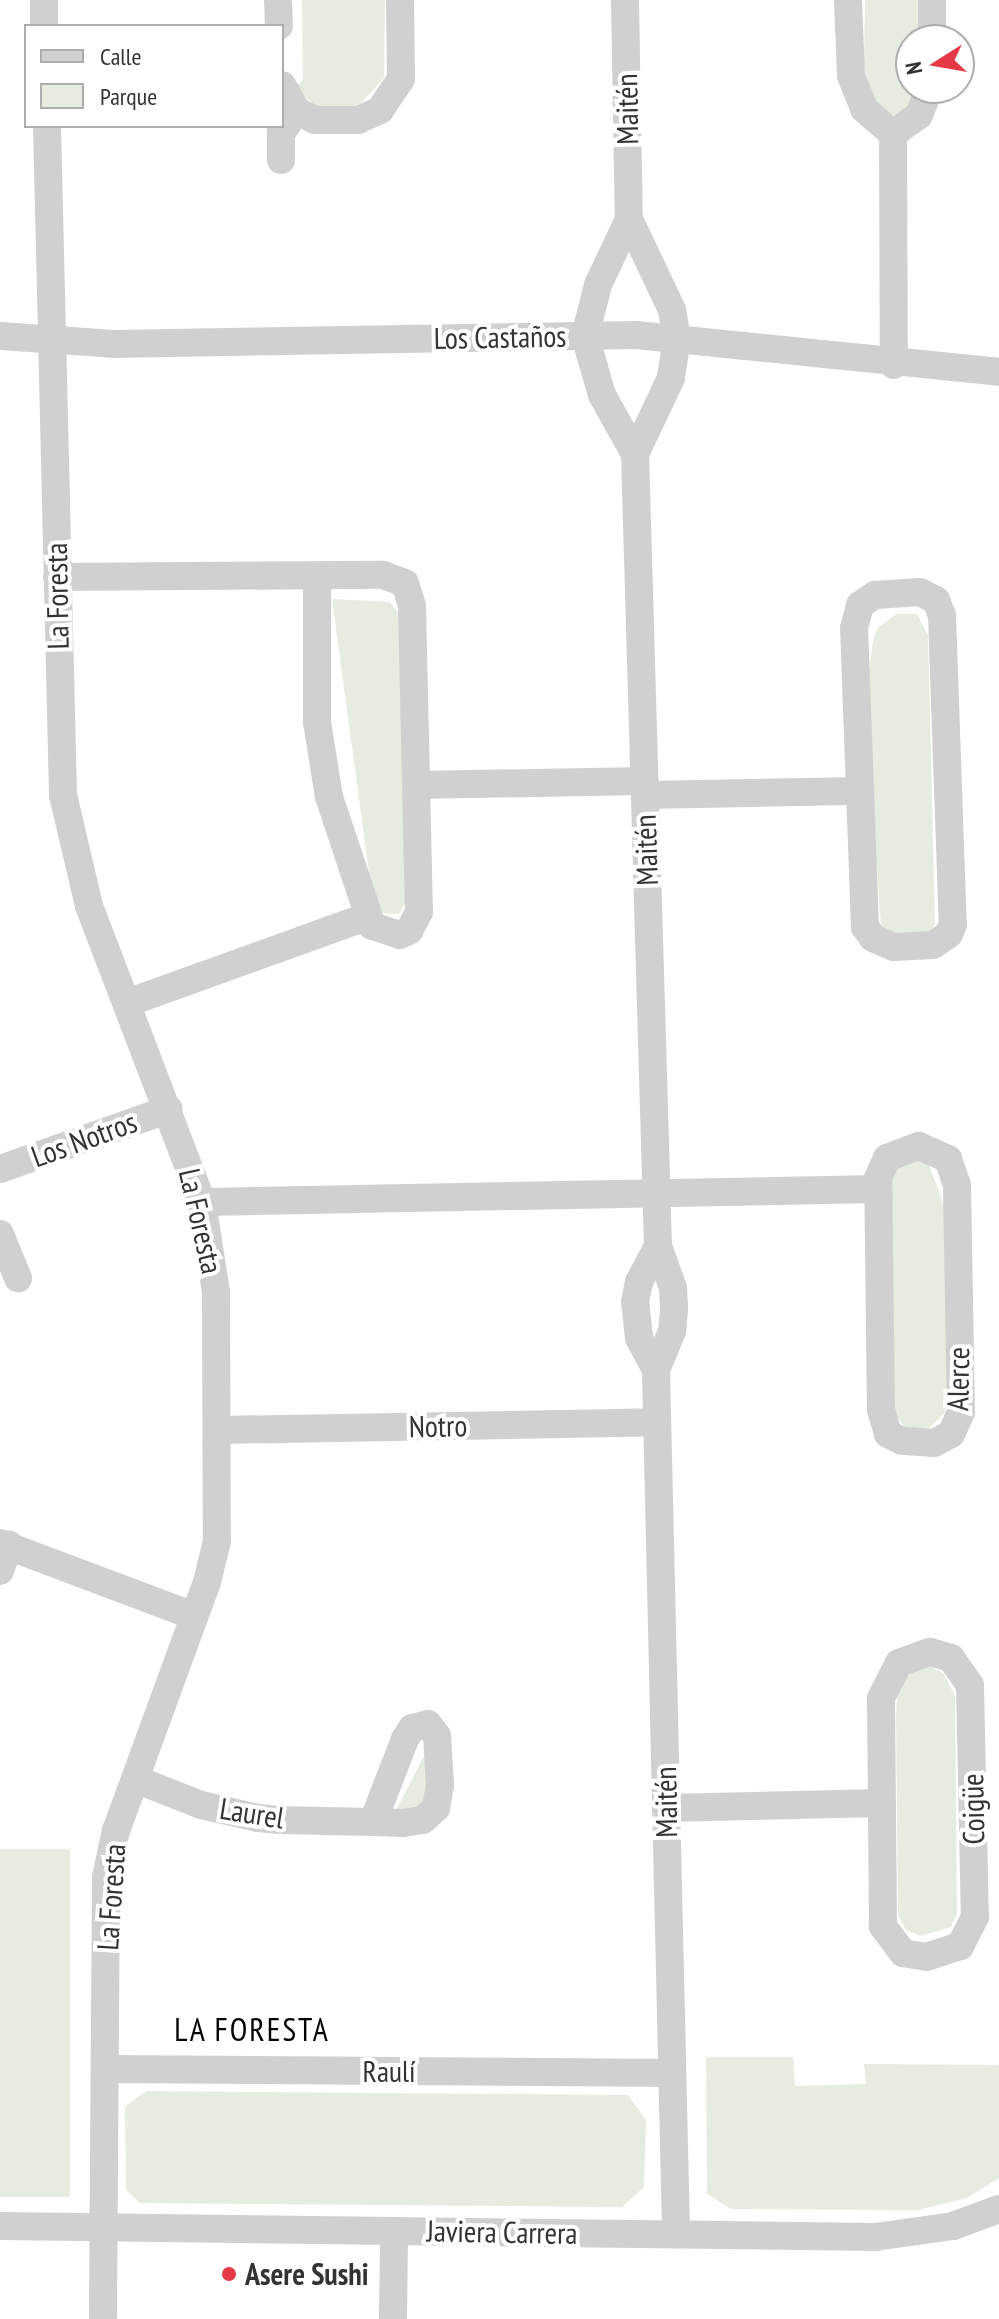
<!DOCTYPE html>
<meta charset="utf-8">
<style>
body{margin:0}
#map{position:relative;width:999px;height:2319px;overflow:hidden;background:#fff;font-family:"PT Sans Narrow",sans-serif}
div>[style]{position:absolute}
.green>*{inset:0;background:#e6ecdf;transform-origin:0 0}
.street>*{height:28px;margin:-14px;padding:0 14px;transform-origin:14px;border-radius:14px;background:#d0d0d0}
.dots>*{width:22px;height:22px;translate:-50% -50%;box-sizing:border-box;border:4px solid #fff;border-radius:50%}
span{translate:-50% -50%;white-space:nowrap;text-align:center;line-height:1.15;-webkit-text-stroke:8px #fff;paint-order:stroke}
.street-label{font-size:30px;color:#333}
.poi-label{font-size:30px;color:#333;font-weight:700}
.left{translate:0 -50%;text-align:left}
.neighbourhood-label{font-size:32px;color:#000;letter-spacing:2px}
.legend{position:absolute;left:24px;top:24px;width:260px;height:104px;box-sizing:border-box;background:#fff;border:2px solid #adadad;margin:0;padding:10px 14px;list-style:none;font-size:24px;color:#333}
.legend li{display:flex;align-items:center;gap:16px;height:40px}
.legend b{width:40px;border:2px solid #adadad}
.north{position:absolute;left:895px;top:24px;width:80px;height:80px;box-sizing:border-box;background:#fff;border:2px solid #adadad;border-radius:50%;rotate:259deg;font-size:22px;font-weight:700;line-height:32px;text-align:center;color:#333}
.north::after{content:'';display:block;margin:auto;width:28px;height:36px;background:#e63946;clip-path:polygon(50% 0,100% 100%,50% 72%,0 100%)}
</style>
<div id="map">
<div class="green">
<div style="clip-path:polygon(302px 0,385px 0,384px 78px,361px 103px,347px 109px,318px 108px,294px 87px,303px 80px)"></div>
<div style="clip-path:polygon(865px 0,924px 0,924px 40px,911px 40px,911px 88px,919px 88px,907px 114px,884px 116px,869px 98px,864px 63px)"></div>
<div style="clip-path:polygon(332px 599px,390px 602px,402px 618px,406px 901px,399px 914px,383px 913px,373px 902px)"></div>
<div style="clip-path:polygon(896px 614px,917px 614px,928px 636px,935px 923px,929px 935px,888px 940px,881px 928px,866px 694px,873px 641px,877px 629px)"></div>
<div style="clip-path:polygon(909px 1160px,927px 1160px,945px 1208px,947px 1394px,945px 1412px,927px 1430px,906px 1429px,895px 1414px,891px 1167px)"></div>
<div style="clip-path:polygon(926px 1664px,944px 1674px,955px 1696px,957px 1913px,951px 1927px,920px 1936px,906px 1930px,898px 1915px,896px 1716px,898px 1682px)"></div>
<div style="clip-path:polygon(428px 1748px,428px 1809px,396px 1810px)"></div>
<div style="left:0;top:1849px;width:70px;height:348px"></div>
<div style="clip-path:polygon(706px 2057px,793px 2057px,795px 2086px,866px 2084px,864px 2064px,999px 2065px,999px 2178px,967px 2198px,918px 2210px,731px 2209px,707px 2194px)"></div>
<div style="clip-path:polygon(146px 2091px,628px 2095px,646px 2120px,644px 2187px,622px 2207px,140px 2203px,126px 2190px,125px 2107px)"></div>
</div>
<div class="street">
<div style="left:44px;top:0;width:26px;rotate:90deg"></div>
<div style="left:278px;top:0;width:26px;rotate:88deg"></div>
<div style="left:625px;top:0;width:219px;rotate:89deg"></div>
<div style="left:629px;top:219px;width:101px;rotate:64.7deg"></div>
<div style="left:672px;top:310px;width:29px;rotate:80deg"></div>
<div style="left:677px;top:339px;width:39px;rotate:99deg"></div>
<div style="left:671px;top:378px;width:84px;rotate:115.3deg"></div>
<div style="left:635px;top:454px;width:792px;rotate:88.34deg"></div>
<div style="left:658px;top:1246px;width:45px;rotate:70.3deg"></div>
<div style="left:673px;top:1288px;width:22px;rotate:87deg"></div>
<div style="left:674px;top:1310px;width:21px;rotate:95deg"></div>
<div style="left:672px;top:1331px;width:42px;rotate:112.3deg"></div>
<div style="left:656px;top:1370px;width:864px;rotate:88.67deg"></div>
<div style="left:848px;top:0;width:76px;rotate:87.7deg"></div>
<div style="left:851px;top:76px;width:35px;rotate:68deg"></div>
<div style="left:864px;top:109px;width:38px;rotate:41deg"></div>
<div style="left:893px;top:134px;width:32px;rotate:-36deg"></div>
<div style="left:919px;top:115px;width:29px;rotate:-68deg"></div>
<div style="left:932px;top:0;width:40px;rotate:90deg"></div>
<div style="left:282px;top:85px;width:30px;rotate:60deg"></div>
<div style="left:297px;top:111px;width:20px;rotate:27deg"></div>
<div style="left:315px;top:120px;width:43px"></div>
<div style="left:358px;top:120px;width:24px;rotate:-24deg"></div>
<div style="left:380px;top:110px;width:37px;rotate:-56deg"></div>
<div style="left:401px;top:79px;width:79px;rotate:-90.7deg"></div>
<div style="left:47px;top:126px;width:669px;rotate:88.63deg"></div>
<div style="left:63px;top:795px;width:114px;rotate:76.8deg"></div>
<div style="left:89px;top:906px;width:317px;rotate:69.1deg"></div>
<div style="left:202px;top:1202px;width:91px;rotate:81.2deg"></div>
<div style="left:216px;top:1292px;width:249px;rotate:89.8deg"></div>
<div style="left:217px;top:1541px;width:42px;rotate:103.7deg"></div>
<div style="left:207px;top:1582px;width:264px;rotate:110.1deg"></div>
<div style="left:116px;top:1830px;width:49px;rotate:101.8deg"></div>
<div style="left:106px;top:1878px;width:441px;rotate:90.4deg"></div>
<div style="left:893px;top:134px;width:231px;rotate:89.8deg"></div>
<div style="left:281px;top:160px;width:27px;rotate:-90deg"></div>
<div style="left:281px;top:133px;width:27px;rotate:-54deg"></div>
<div style="left:629px;top:219px;width:73px;rotate:115.2deg"></div>
<div style="left:598px;top:285px;width:53px;rotate:104.3deg"></div>
<div style="left:585px;top:336px;width:61px;rotate:73.9deg"></div>
<div style="left:602px;top:395px;width:68px;rotate:60.8deg"></div>
<div style="left:0;top:336px;width:113px;rotate:4deg"></div>
<div style="left:113px;top:344px;width:523px;rotate:-0.99deg"></div>
<div style="left:636px;top:335px;width:365px;rotate:5.8deg"></div>
<div style="left:57px;top:577px;width:326px;rotate:-0.4deg"></div>
<div style="left:383px;top:575px;width:23px;rotate:20deg"></div>
<div style="left:405px;top:583px;width:24px;rotate:73deg"></div>
<div style="left:412px;top:606px;width:306px;rotate:88.7deg"></div>
<div style="left:419px;top:912px;width:21px;rotate:118deg"></div>
<div style="left:409px;top:931px;width:10px;rotate:156deg"></div>
<div style="left:400px;top:935px;width:29px;rotate:-162deg"></div>
<div style="left:372px;top:926px;width:136px;rotate:-108.4deg"></div>
<div style="left:329px;top:797px;width:76px;rotate:-99.1deg"></div>
<div style="left:317px;top:722px;width:146px;rotate:-90deg"></div>
<div style="left:920px;top:592px;width:18px;rotate:27deg"></div>
<div style="left:936px;top:600px;width:17px;rotate:69deg"></div>
<div style="left:942px;top:616px;width:308px;rotate:88deg"></div>
<div style="left:953px;top:924px;width:11px;rotate:112deg"></div>
<div style="left:949px;top:934px;width:19px;rotate:145deg"></div>
<div style="left:933px;top:945px;width:39px;rotate:177deg"></div>
<div style="left:894px;top:947px;width:23px;rotate:-157deg"></div>
<div style="left:873px;top:938px;width:14px;rotate:-126deg"></div>
<div style="left:865px;top:927px;width:299px;rotate:-92.1deg"></div>
<div style="left:854px;top:628px;width:24px;rotate:-75deg"></div>
<div style="left:860px;top:605px;width:18px;rotate:-34deg"></div>
<div style="left:875px;top:595px;width:45px;rotate:-3.8deg"></div>
<div style="left:416px;top:785px;width:228px;rotate:-1deg"></div>
<div style="left:645px;top:795px;width:215px;rotate:-1.1deg"></div>
<div style="left:127px;top:1003px;width:256px;rotate:-19.8deg"></div>
<div style="left:919px;top:1146px;width:32px;rotate:24deg"></div>
<div style="left:948px;top:1159px;width:28px;rotate:71deg"></div>
<div style="left:957px;top:1185px;width:227px;rotate:89deg"></div>
<div style="left:961px;top:1412px;width:24px;rotate:114deg"></div>
<div style="left:951px;top:1434px;width:19px;rotate:152deg"></div>
<div style="left:934px;top:1443px;width:32px;rotate:-176deg"></div>
<div style="left:902px;top:1441px;width:16px;rotate:-153deg"></div>
<div style="left:888px;top:1434px;width:25px;rotate:-106deg"></div>
<div style="left:881px;top:1410px;width:232px;rotate:-90.7deg"></div>
<div style="left:878px;top:1178px;width:22px;rotate:-66deg"></div>
<div style="left:887px;top:1158px;width:34px;rotate:-21deg"></div>
<div style="left:0;top:1169px;width:179px;rotate:-19.5deg"></div>
<div style="left:202px;top:1202px;width:676px;rotate:-1.1deg"></div>
<div style="left:0;top:1234px;width:48px;rotate:67.8deg"></div>
<div style="left:656px;top:1370px;width:36px;rotate:-118deg"></div>
<div style="left:639px;top:1338px;width:36px;rotate:-96deg"></div>
<div style="left:635px;top:1302px;width:20px;rotate:-79deg"></div>
<div style="left:639px;top:1282px;width:41px;rotate:-62.2deg"></div>
<div style="left:219px;top:1430px;width:438px;rotate:-1deg"></div>
<div style="left:0;top:1543px;width:207px;rotate:20.6deg"></div>
<div style="left:0;top:1571px;width:28px;rotate:-71deg"></div>
<div style="left:930px;top:1652px;width:22px;rotate:16deg"></div>
<div style="left:951px;top:1658px;width:33px;rotate:55deg"></div>
<div style="left:970px;top:1685px;width:232px;rotate:88.8deg"></div>
<div style="left:975px;top:1917px;width:33px;rotate:117deg"></div>
<div style="left:960px;top:1946px;width:35px;rotate:162deg"></div>
<div style="left:927px;top:1957px;width:24px;rotate:-171deg"></div>
<div style="left:903px;top:1953px;width:34px;rotate:-127deg"></div>
<div style="left:883px;top:1926px;width:228px;rotate:-90.5deg"></div>
<div style="left:881px;top:1698px;width:39px;rotate:-63deg"></div>
<div style="left:899px;top:1663px;width:33px;rotate:-20deg"></div>
<div style="left:135px;top:1779px;width:71px;rotate:21.5deg"></div>
<div style="left:201px;top:1805px;width:58px;rotate:12.8deg"></div>
<div style="left:258px;top:1818px;width:21px;rotate:5deg"></div>
<div style="left:279px;top:1820px;width:94px;rotate:1.2deg"></div>
<div style="left:373px;top:1822px;width:30px;rotate:2deg"></div>
<div style="left:403px;top:1823px;width:20px;rotate:-9deg"></div>
<div style="left:423px;top:1820px;width:18px;rotate:-43deg"></div>
<div style="left:436px;top:1808px;width:23px;rotate:-80deg"></div>
<div style="left:440px;top:1785px;width:49px;rotate:-93.5deg"></div>
<div style="left:437px;top:1736px;width:15px;rotate:-127deg"></div>
<div style="left:428px;top:1724px;width:16px;rotate:166deg"></div>
<div style="left:412px;top:1728px;width:13px;rotate:122deg"></div>
<div style="left:405px;top:1739px;width:89px;rotate:111.1deg"></div>
<div style="left:666px;top:1808px;width:216px;rotate:-1.3deg"></div>
<div style="left:106px;top:2069px;width:566px;rotate:0.4deg"></div>
<div style="left:0;top:2226px;width:875px;rotate:0.72deg"></div>
<div style="left:875px;top:2237px;width:79px;rotate:-8deg"></div>
<div style="left:953px;top:2226px;width:49px;rotate:-20.3deg"></div>
<div style="left:393px;top:2319px;width:88px;rotate:-89.3deg"></div>
</div>
<div class="dots">
<div style="left:229px;top:2274px;background:#e63946"></div>
</div>
<div class="street-label">
<span style="left:627px;top:109px;rotate:-91deg">Maitén</span>
<span style="left:500px;top:337px;rotate:-1deg">Los Castaños</span>
<span style="left:57px;top:596px;rotate:-91deg">La Foresta</span>
<span style="left:646px;top:850px;rotate:-92deg">Maitén</span>
<span style="left:84px;top:1139px;rotate:-20deg">Los Notros</span>
<span style="left:201px;top:1221px;rotate:77deg">La Foresta</span>
<span style="left:958px;top:1379px;rotate:-89deg">Alerce</span>
<span style="left:438px;top:1426px;rotate:-1deg">Notro</span>
<span style="left:666px;top:1802px;rotate:-91deg">Maitén</span>
<span style="left:973px;top:1809px;rotate:-91deg">Coigüe</span>
<span style="left:252px;top:1813px;rotate:9deg">Laurel</span>
<span style="left:111px;top:1897px;rotate:-86deg">La Foresta</span>
<span style="left:389px;top:2071px">Raulí</span>
<span style="left:502px;top:2232px;rotate:1deg">Javiera Carrera</span>
</div>
<div class="poi-label">
<span class="left" style="left:245px;top:2274px">Asere Sushi</span>
</div>
<div class="neighbourhood-label">
<span style="left:252px;top:2029px">LA FORESTA</span>
</div>
<ul class="legend">
<li><b style="height:10px;background:#d0d0d0"></b>Calle</li>
<li><b style="height:22px;background:#e6ecdf"></b>Parque</li>
</ul>
<div class="north">N</div>
</div>
